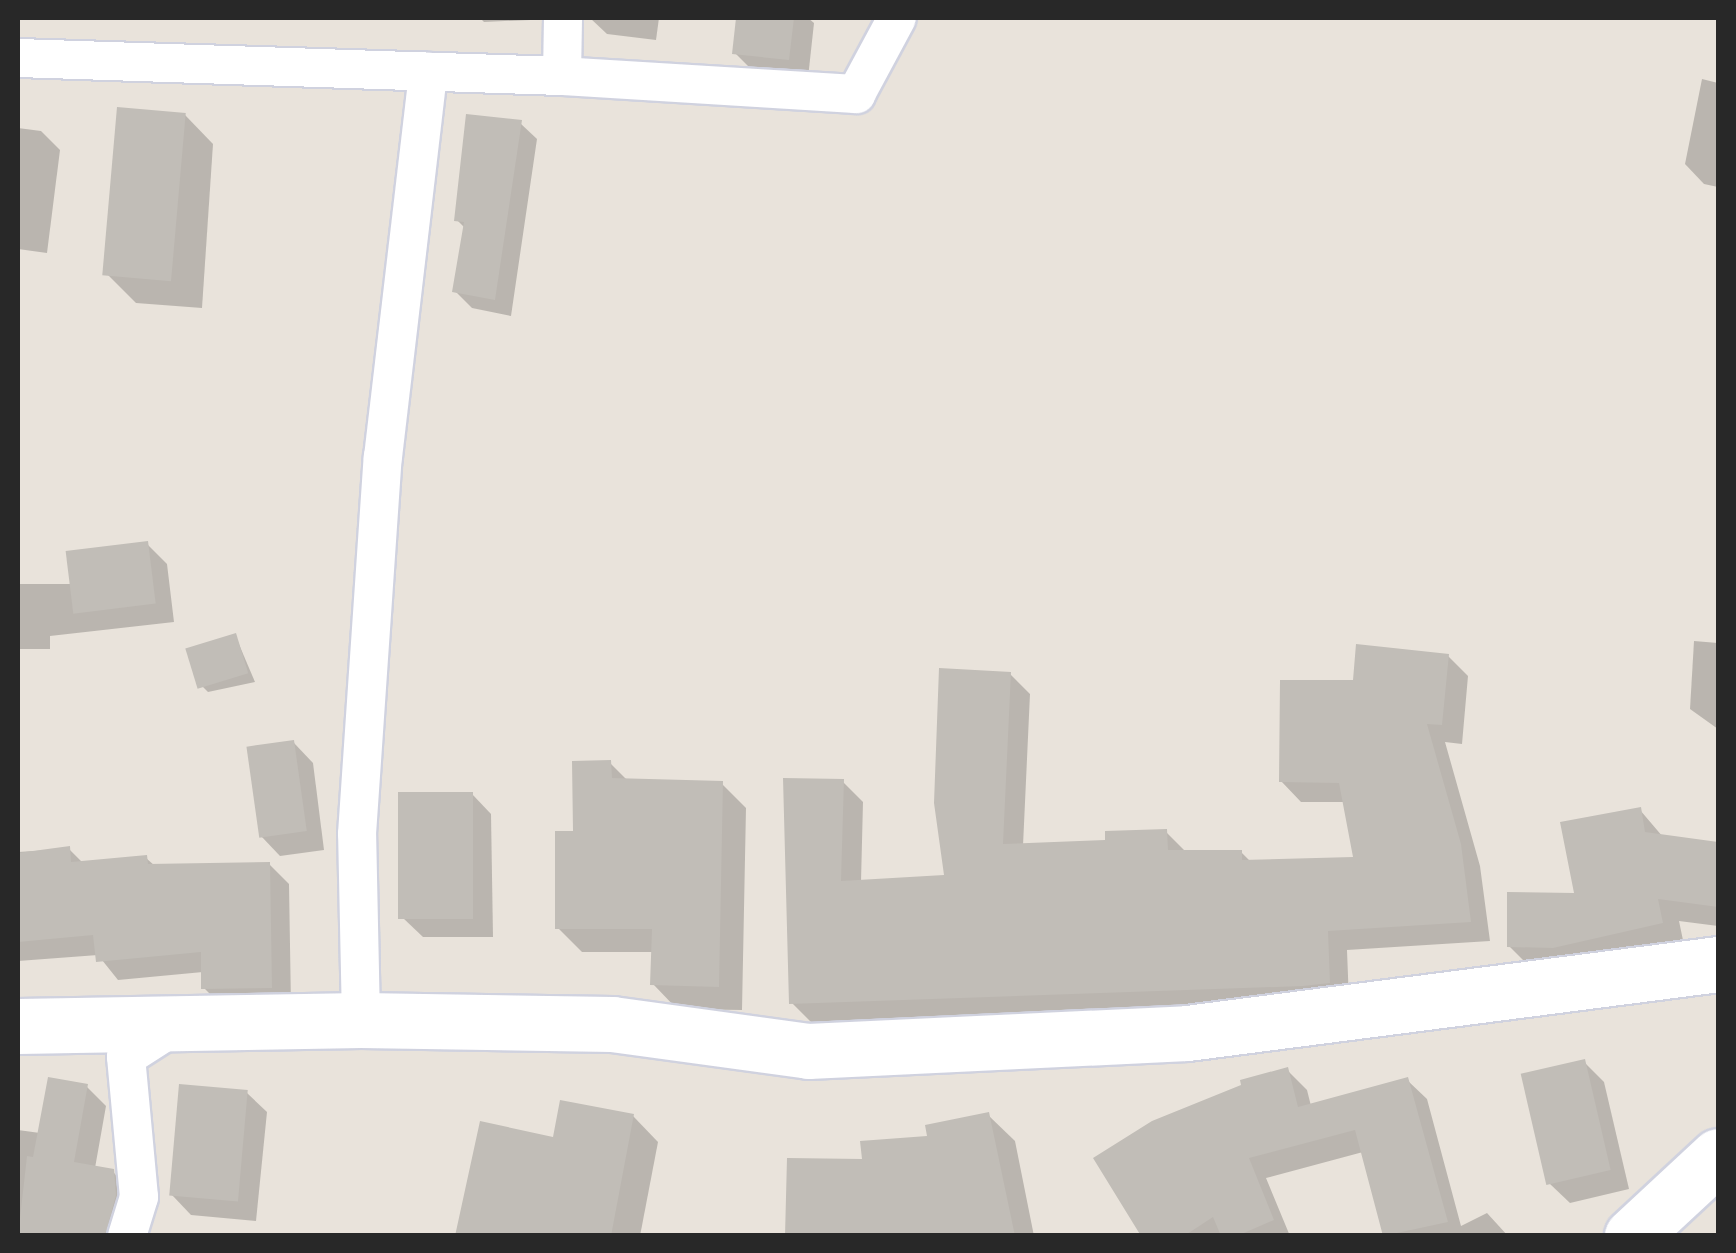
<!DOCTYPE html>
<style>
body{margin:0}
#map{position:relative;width:1736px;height:1253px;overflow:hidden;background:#e9e3db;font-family:Overpass,sans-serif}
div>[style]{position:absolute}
.shadow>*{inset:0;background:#0003}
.building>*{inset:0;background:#c1bdb7;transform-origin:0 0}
.roads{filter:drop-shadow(2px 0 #d0d2df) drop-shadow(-2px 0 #d0d2df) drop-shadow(0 2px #d0d2df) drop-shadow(0 -2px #d0d2df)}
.street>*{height:38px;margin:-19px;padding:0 19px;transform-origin:19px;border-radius:19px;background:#fff}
.secondary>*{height:55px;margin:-27.5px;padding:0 27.5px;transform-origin:27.5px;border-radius:27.5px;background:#fff}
span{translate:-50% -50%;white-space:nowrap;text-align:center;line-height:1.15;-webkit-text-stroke:9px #fff;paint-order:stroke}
.frame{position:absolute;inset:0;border:20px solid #282828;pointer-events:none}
</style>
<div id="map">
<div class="shadow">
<div style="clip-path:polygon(480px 18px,576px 18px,484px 22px)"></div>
<div style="clip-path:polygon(590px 18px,659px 18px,656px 40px,607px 34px)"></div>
<div style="clip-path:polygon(739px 18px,808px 18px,814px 23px,808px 78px,755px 73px,735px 53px)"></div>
<div style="clip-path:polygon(1702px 79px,1718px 83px,1718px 187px,1704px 184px,1685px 164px)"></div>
<div style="clip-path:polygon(185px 115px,213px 144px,202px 308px,136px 303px,108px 275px)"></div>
<div style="clip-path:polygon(520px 123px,537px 139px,511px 316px,472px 308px,455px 291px,466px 229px,457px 220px)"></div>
<div style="clip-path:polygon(18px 128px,41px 131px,60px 150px,47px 253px,18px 249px)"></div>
<div style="clip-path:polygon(147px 544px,167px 564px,174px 622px,50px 636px,50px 649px,18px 649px,18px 584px,73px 584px)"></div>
<div style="clip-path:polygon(235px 635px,255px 682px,208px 692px,198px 682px)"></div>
<div style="clip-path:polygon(1694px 641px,1718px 643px,1718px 729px,1690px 709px)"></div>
<div style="clip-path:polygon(1448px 656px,1468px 676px,1462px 744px,1445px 742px,1480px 866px,1490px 941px,1347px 950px,1349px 1002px,812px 1023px,792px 1003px,843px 782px,863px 802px,861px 882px,947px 877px,1010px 674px,1030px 694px,1023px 846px,1108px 842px,1166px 832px,1187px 853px,1241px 852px,1251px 862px,1356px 860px,1345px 802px,1301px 802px,1281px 781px,1356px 682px)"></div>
<div style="clip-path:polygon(294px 743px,313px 763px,324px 850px,280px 856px,261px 836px)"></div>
<div style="clip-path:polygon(610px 763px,628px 781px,722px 784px,746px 808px,742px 1010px,677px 1009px,653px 984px,654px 952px,582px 952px,558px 928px,575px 833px)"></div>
<div style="clip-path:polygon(472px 794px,491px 814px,493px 937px,423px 937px,403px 918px)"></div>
<div style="clip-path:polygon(1640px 810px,1663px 837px,1718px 845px,1718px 926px,1679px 921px,1684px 945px,1532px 969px,1509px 946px,1577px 896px)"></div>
<div style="clip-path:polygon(69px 849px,84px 864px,146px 858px,155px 866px,269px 864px,289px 884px,291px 1006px,223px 1007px,204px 988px,203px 972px,118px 980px,98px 955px,18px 961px,18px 852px)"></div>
<div style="clip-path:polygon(1584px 1062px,1604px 1082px,1629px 1189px,1570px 1203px,1550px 1184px)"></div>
<div style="clip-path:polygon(1287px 1070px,1307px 1090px,1311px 1106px,1407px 1080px,1427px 1099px,1461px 1226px,1487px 1213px,1508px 1236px,1386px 1236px,1363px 1152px,1266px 1178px,1290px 1236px,1144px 1236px)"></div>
<div style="clip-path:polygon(86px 1086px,106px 1106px,95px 1168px,113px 1172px,132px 1191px,128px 1236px,19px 1236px,18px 1130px,40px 1133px)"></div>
<div style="clip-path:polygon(247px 1093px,267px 1112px,256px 1221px,191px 1215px,172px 1195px)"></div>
<div style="clip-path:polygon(988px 1115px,1015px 1141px,1034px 1236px,787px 1236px,864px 1161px)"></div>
<div style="clip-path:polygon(633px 1116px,658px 1142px,640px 1236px,458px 1236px,555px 1140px)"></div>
</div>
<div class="building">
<div style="clip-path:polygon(736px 18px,794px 18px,789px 60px,732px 54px)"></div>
<div style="left:117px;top:107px;width:69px;height:169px;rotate:5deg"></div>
<div style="clip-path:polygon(466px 114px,522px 120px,495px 300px,452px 292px,464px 222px,454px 221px)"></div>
<div style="left:148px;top:541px;width:63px;height:83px;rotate:83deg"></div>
<div style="left:236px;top:633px;width:42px;height:53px;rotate:73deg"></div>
<div style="clip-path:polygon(1356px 644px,1449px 654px,1442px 725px,1427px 724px,1461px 844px,1471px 922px,1328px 931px,1330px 983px,1303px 986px,789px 1004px,783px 778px,844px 779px,841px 881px,944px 875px,934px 803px,939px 668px,1011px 672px,1003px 844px,1105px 840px,1105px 831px,1167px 829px,1168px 850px,1242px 850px,1242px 860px,1353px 857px,1339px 783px,1279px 782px,1280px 680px,1353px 680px)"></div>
<div style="left:294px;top:740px;width:92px;height:48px;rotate:82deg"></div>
<div style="clip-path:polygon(611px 760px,612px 778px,723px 781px,719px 987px,650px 985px,652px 929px,555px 929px,555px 831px,573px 831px,572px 761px)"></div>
<div style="left:398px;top:792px;width:75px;height:127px"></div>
<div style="clip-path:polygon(1641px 807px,1645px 832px,1718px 842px,1718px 907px,1658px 899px,1663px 923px,1553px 948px,1507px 947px,1507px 892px,1574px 893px,1560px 822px)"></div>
<div style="clip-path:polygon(70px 846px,71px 862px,147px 855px,148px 864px,270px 862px,272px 988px,201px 989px,201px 952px,96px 962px,93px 935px,18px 942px,18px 853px)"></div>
<div style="left:1585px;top:1059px;width:114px;height:66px;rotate:77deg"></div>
<div style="clip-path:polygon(1288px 1067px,1298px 1107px,1408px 1077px,1448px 1222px,1383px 1236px,1355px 1130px,1249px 1158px,1274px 1220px,1237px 1236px,1221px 1236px,1213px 1217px,1184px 1236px,1141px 1236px,1093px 1158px,1152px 1121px,1241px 1085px,1240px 1080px)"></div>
<div style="clip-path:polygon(48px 1077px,88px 1084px,74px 1162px,114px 1169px,116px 1195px,105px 1236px,18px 1236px,27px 1156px,33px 1157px)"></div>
<div style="left:179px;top:1084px;width:69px;height:112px;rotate:5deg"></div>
<div style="clip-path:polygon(560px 1100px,634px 1114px,611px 1236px,455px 1236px,480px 1121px,553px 1137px)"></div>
<div style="clip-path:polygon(989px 1112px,1015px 1236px,785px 1236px,787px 1158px,862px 1159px,860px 1141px,927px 1136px,925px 1125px)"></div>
</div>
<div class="roads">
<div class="street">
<div style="left:18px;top:58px;width:544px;rotate:1.9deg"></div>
<div style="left:562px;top:76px;width:58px;rotate:-89deg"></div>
<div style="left:562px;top:76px;width:295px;rotate:3.5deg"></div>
<div style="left:856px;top:94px;width:86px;rotate:-61.7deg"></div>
<div style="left:361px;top:1020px;width:186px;rotate:-91.2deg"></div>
<div style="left:357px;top:834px;width:378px;rotate:-86.1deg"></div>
<div style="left:383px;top:457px;width:388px;rotate:-83.3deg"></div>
<div style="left:127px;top:1236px;width:41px;rotate:-72.9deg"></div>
<div style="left:139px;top:1197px;width:141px;rotate:-95.3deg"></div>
<div style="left:126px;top:1057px;width:56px;rotate:-32.6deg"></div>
</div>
<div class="secondary">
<div style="left:18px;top:1026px;width:343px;rotate:-1deg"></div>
<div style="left:361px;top:1020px;width:251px;rotate:0.9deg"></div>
<div style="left:612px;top:1024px;width:198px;rotate:7.8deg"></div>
<div style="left:808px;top:1051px;width:379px;rotate:-2.7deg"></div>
<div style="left:1187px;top:1033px;width:535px;rotate:-7.4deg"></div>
<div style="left:1632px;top:1236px;width:117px;rotate:-42.9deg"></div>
</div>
</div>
<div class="frame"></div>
</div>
